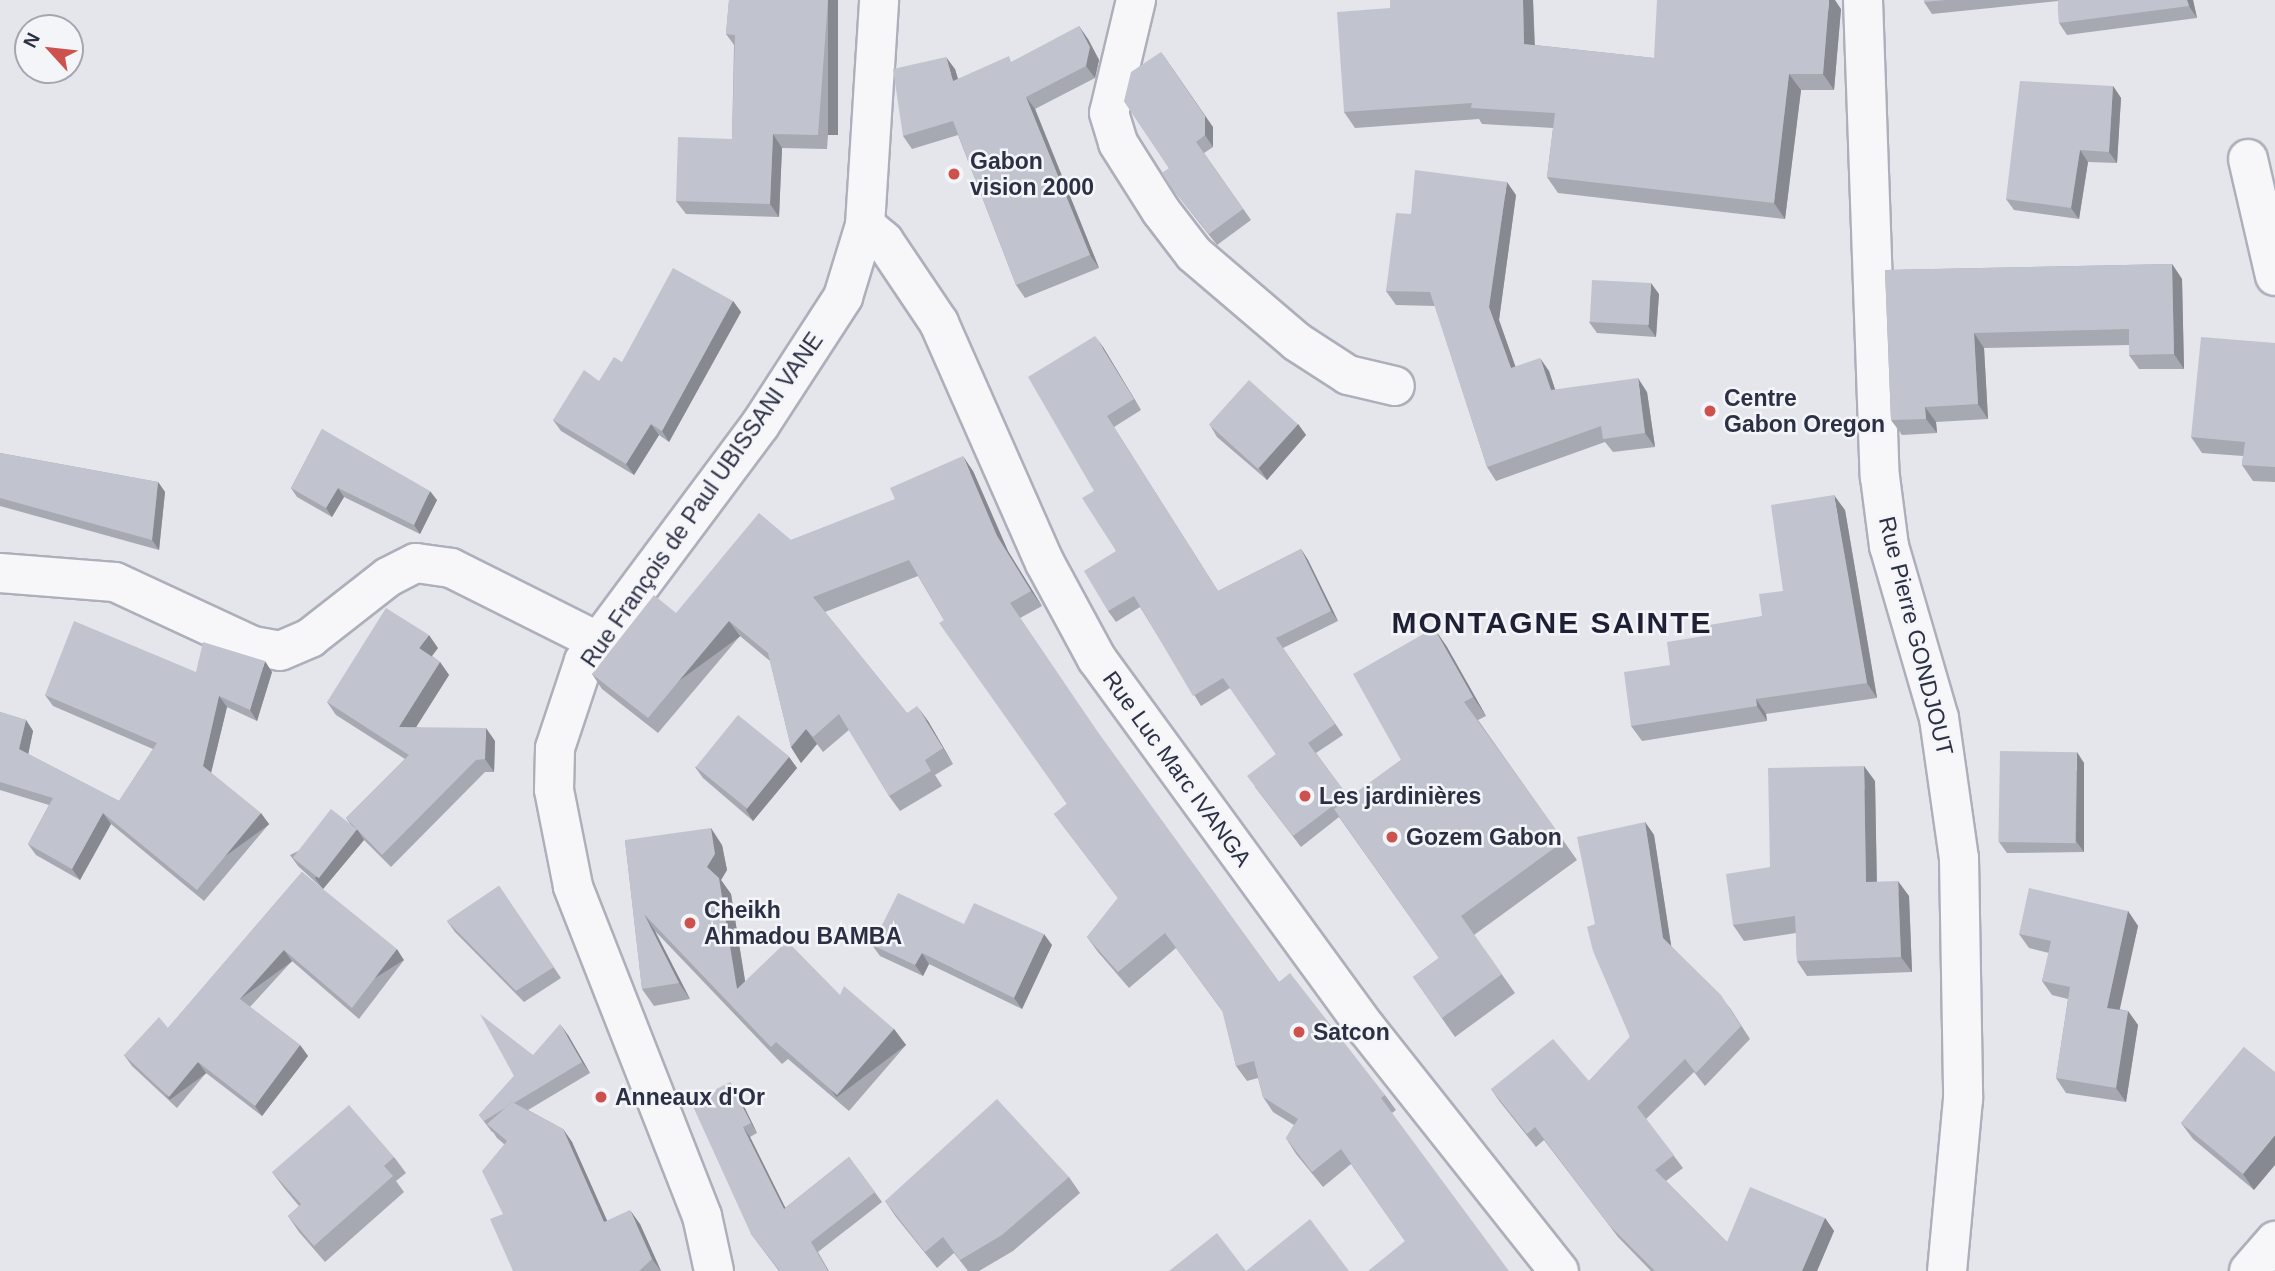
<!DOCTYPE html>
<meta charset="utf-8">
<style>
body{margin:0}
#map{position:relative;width:2275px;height:1271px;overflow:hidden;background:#e4e6ec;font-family:Helvetica,sans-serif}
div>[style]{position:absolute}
.roads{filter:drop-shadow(2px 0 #adafba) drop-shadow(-2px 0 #adafba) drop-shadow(0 2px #adafba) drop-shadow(0 -2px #adafba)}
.minor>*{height:38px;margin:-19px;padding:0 19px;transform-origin:19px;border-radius:19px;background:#f7f7fa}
.wall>*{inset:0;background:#a6a9b2}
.shaded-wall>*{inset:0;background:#878991;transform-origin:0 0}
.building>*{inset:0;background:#c1c4cf;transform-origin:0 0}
.dots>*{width:19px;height:19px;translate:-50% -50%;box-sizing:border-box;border:4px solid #f4f5f9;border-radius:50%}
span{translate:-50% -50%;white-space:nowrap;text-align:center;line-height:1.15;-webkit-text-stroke:5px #f4f5f9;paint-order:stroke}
.poi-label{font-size:23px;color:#2c3044;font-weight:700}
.left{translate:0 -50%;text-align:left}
.street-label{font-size:23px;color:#2c3044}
.district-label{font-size:30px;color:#1e2135;font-weight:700;letter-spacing:2px}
.north{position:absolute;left:14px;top:14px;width:70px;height:70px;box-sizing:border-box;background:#f4f5f9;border:2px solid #a4a6b1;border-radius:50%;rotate:297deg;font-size:19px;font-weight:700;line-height:28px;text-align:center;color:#2c3044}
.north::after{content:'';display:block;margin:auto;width:24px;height:32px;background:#cd514d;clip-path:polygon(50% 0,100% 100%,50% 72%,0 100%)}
</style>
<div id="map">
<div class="roads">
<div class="minor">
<div style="left:1136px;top:0;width:116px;rotate:103.4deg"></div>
<div style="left:1109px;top:113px;width:31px;rotate:73deg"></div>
<div style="left:1118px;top:143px;width:80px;rotate:57.7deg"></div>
<div style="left:1161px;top:211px;width:54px;rotate:52.5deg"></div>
<div style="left:1194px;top:254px;width:135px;rotate:40.5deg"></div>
<div style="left:1297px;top:342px;width:61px;rotate:32.9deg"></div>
<div style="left:1348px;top:375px;width:48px;rotate:13.2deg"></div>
<div style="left:1863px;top:0;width:477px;rotate:88deg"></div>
<div style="left:1880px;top:477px;width:70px;rotate:82.6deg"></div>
<div style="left:1889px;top:546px;width:179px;rotate:73.8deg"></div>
<div style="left:1939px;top:718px;width:141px;rotate:81.9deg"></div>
<div style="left:1959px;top:858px;width:241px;rotate:89deg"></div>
<div style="left:1963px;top:1099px;width:173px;rotate:95.3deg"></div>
<div style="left:2248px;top:159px;width:120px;rotate:77deg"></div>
<div style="left:865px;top:225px;width:25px;rotate:40deg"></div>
<div style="left:884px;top:241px;width:99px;rotate:56.1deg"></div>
<div style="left:939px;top:323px;width:262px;rotate:66.2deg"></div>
<div style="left:1045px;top:563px;width:109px;rotate:61.6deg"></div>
<div style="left:1097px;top:659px;width:458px;rotate:53.9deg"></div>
<div style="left:1367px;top:1029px;width:309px;rotate:51.6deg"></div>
<div style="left:0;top:573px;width:115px;rotate:4.5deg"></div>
<div style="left:115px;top:582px;width:152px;rotate:24.9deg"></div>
<div style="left:253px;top:646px;width:27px;rotate:10deg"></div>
<div style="left:280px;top:651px;width:33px;rotate:-23deg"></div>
<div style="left:310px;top:638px;width:99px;rotate:-38deg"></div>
<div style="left:388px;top:577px;width:31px;rotate:-27deg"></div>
<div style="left:416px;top:563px;width:35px;rotate:8deg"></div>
<div style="left:451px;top:568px;width:163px;rotate:26.6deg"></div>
<div style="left:714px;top:1271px;width:56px;rotate:-102.3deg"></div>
<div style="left:702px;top:1216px;width:354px;rotate:-111.4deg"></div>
<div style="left:573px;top:886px;width:98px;rotate:-101.2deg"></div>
<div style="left:554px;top:790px;width:42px;rotate:-88.6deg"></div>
<div style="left:555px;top:748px;width:92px;rotate:-71.6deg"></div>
<div style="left:584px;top:661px;width:294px;rotate:-53.3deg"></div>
<div style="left:760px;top:425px;width:153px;rotate:-57deg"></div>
<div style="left:843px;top:297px;width:75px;rotate:-73deg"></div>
<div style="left:865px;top:225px;width:225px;rotate:-86.4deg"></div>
<div style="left:2249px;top:1271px;width:40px;rotate:-49deg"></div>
</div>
</div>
<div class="wall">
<div style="clip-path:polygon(729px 0,838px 0,827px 149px,782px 148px,779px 217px,686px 214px,676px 201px,732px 139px,734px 45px,726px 34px)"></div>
<div style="clip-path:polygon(1390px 0,1533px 0,1535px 45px,1654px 58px,1841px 9px,1834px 90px,1801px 90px,1785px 219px,1558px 193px,1547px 177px,1553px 128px,1482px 124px,1479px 119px,1355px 128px,1344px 112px,1390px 8px)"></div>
<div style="clip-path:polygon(1924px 0,2193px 0,2197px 18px,2067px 35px,2059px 23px,2058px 1px,1932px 14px,1924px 2px)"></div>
<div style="clip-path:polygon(1088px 39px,1099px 60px,1095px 78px,1035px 109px,1099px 268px,1025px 298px,1016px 285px,958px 135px,912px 149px,903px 136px,955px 69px,958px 79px)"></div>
<div style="clip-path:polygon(2113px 86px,2121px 98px,2117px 163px,2088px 162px,2079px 219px,2014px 210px,2006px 199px)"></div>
<div style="clip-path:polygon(1124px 101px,1213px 127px,1213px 147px,1204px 153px,1251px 220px,1217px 245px,1171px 187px,1169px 168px)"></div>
<div style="clip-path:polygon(1516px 195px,1499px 320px,1515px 367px,1549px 371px,1555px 390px,1647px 392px,1655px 447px,1613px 452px,1605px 442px,1496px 481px,1487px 467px,1435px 306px,1396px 305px,1386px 291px,1411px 214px)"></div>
<div style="clip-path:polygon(2172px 264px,2182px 279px,2184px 369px,2139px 369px,2129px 355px,2129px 345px,1984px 348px,1988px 419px,1936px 422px,1937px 433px,1902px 435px,1891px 420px,1885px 270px)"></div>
<div style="clip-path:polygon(1659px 294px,1656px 337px,1597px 333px,1589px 322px)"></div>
<div style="clip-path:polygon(733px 301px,741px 312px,669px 442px,659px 435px,634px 475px,561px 431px,553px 420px,622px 362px)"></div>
<div style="clip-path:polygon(2275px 343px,2275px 482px,2253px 481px,2242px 465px,2243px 456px,2202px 453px,2191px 437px)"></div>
<div style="clip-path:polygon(1103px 347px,1141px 410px,1114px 427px,1218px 591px,1301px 549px,1308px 560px,1338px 621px,1283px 648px,1343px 735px,1316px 753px,1349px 798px,1401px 760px,1434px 628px,1447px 647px,1486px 716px,1478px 720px,1577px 860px,1474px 935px,1515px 993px,1455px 1037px,1413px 977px,1439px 958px,1339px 817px,1301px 847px,1255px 787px,1276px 754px,1230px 688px,1201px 706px,1140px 607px,1116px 622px,1108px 611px,1116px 551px,1094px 491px)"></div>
<div style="clip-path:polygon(1298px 424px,1306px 435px,1267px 480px,1217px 437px,1210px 425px)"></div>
<div style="clip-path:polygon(322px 429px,437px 500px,420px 534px,344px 497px,332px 517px,297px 497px,291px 488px)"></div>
<div style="clip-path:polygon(0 453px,158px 482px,165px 492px,159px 550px,0 506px)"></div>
<div style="clip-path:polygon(973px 471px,1008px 551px,1042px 606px,1020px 618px,1100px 736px,1279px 982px,1385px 1095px,1396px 1110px,1392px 1113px,1405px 1241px,1351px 1164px,1323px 1187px,1296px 1154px,1286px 1138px,1294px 1125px,1273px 1112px,1263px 1097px,1258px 1078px,1247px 1081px,1236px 1066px,1223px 1012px,1176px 948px,1129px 988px,1098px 952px,1087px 937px,1118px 898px,1054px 814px,1067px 804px,944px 620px,918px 576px,825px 612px,907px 713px,928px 721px,953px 764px,935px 775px,942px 786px,900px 811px,889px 796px,849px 730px,823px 752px,817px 744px,801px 763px,791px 747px,770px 661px,740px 636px,658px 733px,602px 689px,592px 674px,676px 613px,791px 540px)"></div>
<div style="clip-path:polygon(1845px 510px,1877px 698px,1766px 714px,1767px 721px,1642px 741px,1631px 726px,1670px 665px,1710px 635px,1762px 616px,1783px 591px)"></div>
<div style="clip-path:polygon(438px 648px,432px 656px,440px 662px,449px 675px,416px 727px,495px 741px,494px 772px,485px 772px,391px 867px,364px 840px,323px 889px,298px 866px,290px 855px,351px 825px,346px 818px,405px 759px,336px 715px,327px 702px)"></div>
<div style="clip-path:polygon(196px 672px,272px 672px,257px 721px,227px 707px,211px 773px,269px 824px,204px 901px,111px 824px,80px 880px,36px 855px,28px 844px,49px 805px,0 790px,0 712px,26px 720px,33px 731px,28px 754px,119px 801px,153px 749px,53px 706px,45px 695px)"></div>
<div style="clip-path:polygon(789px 757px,797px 768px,753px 821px,703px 778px,695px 767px)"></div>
<div style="clip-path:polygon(2084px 763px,2084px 852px,2007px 853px,1999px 842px)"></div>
<div style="clip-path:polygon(1875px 781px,1877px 882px,1909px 896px,1912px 972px,1807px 976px,1797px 961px,1796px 933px,1744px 941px,1733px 925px,1770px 867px)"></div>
<div style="clip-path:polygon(1645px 822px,1654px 835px,1671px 946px,1730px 1008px,1750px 1039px,1705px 1086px,1694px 1072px,1646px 1119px,1683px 1168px,1666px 1181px,1727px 1242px,1825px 1218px,1834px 1231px,1817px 1271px,1651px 1271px,1618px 1237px,1544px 1140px,1536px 1147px,1500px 1102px,1491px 1089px,1589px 1081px,1630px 1037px,1595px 924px)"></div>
<div style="clip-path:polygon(625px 840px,722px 845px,727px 870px,721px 880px,731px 894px,745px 982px,840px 995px,894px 1029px,906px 1045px,849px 1111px,788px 1059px,782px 1064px,655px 931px,690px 999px,654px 1006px,642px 989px)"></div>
<div style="clip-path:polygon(302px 872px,404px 960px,359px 1019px,292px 961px,250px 1007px,300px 1045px,308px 1056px,262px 1116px,206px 1073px,177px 1108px,132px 1066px,124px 1055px,168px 1028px)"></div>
<div style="clip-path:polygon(499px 886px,561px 978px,524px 1002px,455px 932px,447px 921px)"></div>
<div style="clip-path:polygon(2128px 911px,2138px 926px,2119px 1009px,2128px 1011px,2138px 1025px,2126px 1102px,2066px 1093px,2056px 1078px,2068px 999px,2052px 995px,2042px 981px,2049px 953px,2029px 948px,2019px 934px)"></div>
<div style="clip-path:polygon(964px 924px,1052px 945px,1022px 1009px,929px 964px,923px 976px,880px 956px,872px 945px)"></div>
<div style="clip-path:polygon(568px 1035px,590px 1073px,528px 1110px,563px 1129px,572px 1142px,607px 1221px,640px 1224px,661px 1271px,513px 1271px,503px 1214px,504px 1144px,497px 1138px,493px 1132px,492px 1132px,479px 1115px,533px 1055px)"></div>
<div style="clip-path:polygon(2244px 1047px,2254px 1190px,2193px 1139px,2181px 1123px)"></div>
<div style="clip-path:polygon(730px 1082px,737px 1092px,757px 1133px,750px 1137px,785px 1208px,849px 1157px,882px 1202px,818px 1252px,829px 1271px,779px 1271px,751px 1234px)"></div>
<div style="clip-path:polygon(394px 1157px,406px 1173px,396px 1181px,404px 1192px,325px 1262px,299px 1232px,288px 1216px,299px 1206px,284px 1188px,272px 1172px)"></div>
<div style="clip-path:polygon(1069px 1177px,1080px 1193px,1013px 1251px,979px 1271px,968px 1271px,954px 1253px,937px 1268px,896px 1217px,885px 1201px)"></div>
</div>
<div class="shaded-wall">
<div style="left:828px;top:0;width:10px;height:135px"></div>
<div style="clip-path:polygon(1523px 0,1533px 0,1535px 60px,1524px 44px)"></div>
<div style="clip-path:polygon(1829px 0,1835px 0,1841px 9px,1834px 90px,1823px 74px)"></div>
<div style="clip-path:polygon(2187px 0,2193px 0,2197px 18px,2189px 6px)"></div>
<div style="clip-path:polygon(1079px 26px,1088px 39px,1099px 60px,1095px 78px,1086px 66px)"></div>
<div style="clip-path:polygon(1161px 52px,1213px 127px,1213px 147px,1205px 135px)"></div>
<div style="clip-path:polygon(946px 57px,955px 69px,962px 93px,953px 81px)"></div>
<div style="clip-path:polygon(1789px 74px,1801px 90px,1785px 219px,1774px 203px)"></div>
<div style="clip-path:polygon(2113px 86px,2121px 98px,2117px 163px,2109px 152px)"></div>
<div style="clip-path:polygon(1026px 97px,1035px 109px,1099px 268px,1090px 255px)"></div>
<div style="clip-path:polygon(773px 134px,782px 148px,779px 217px,770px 204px)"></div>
<div style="clip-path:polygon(2080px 150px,2088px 162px,2079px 219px,2071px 208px)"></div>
<div style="clip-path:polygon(1507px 182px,1516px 195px,1499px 320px,1521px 382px,1511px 368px,1489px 307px)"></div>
<div style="clip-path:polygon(2172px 264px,2182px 279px,2184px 369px,2174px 354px)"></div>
<div style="clip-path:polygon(1651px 283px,1659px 294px,1656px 337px,1648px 326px)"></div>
<div style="clip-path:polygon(733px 301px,741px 312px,669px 442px,662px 431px)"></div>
<div style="clip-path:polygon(1974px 333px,1984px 348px,1988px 419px,1978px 404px)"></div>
<div style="clip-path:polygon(1095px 336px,1103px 347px,1141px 410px,1134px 399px)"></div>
<div style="clip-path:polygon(1540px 358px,1549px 371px,1560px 404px,1551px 390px)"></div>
<div style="clip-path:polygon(1638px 378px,1647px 392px,1655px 447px,1645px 433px)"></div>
<div style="clip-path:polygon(1925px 407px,1936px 422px,1937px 433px,1926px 419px)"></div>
<div style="clip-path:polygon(651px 424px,659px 435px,634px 475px,626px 464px)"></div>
<div style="clip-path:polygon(1298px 424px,1306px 435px,1267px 480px,1259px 468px)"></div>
<div style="clip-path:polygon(963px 456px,973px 471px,1008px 551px,1042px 606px,1031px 591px,997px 536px)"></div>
<div style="clip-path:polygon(158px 482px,165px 492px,159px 550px,152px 540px)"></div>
<div style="clip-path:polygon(338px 488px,344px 497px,332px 517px,326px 508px)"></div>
<div style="clip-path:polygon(430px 491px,437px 500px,420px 534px,414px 525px)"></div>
<div style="clip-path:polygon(1834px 495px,1845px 510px,1877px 698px,1867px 683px)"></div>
<div style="clip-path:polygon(1301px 549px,1308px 560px,1338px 621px,1331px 611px)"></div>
<div style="left:729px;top:621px;width:19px;height:126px;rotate:54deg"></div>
<div style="clip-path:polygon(1434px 628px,1447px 647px,1486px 716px,1473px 697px)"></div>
<div style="clip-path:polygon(429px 635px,438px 648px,428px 661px,419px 648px)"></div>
<div style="clip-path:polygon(265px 661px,272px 672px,257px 721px,250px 710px)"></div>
<div style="clip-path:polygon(440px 662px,449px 675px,408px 740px,399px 727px)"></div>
<div style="clip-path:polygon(219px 696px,227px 707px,210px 777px,203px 766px)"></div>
<div style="clip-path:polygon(1756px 699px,1766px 714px,1767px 721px,1757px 706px)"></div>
<div style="clip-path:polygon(917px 706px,928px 721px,953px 764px,943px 748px)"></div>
<div style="clip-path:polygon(26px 720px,33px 731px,27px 760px,19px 749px)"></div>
<div style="clip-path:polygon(486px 728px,495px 741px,494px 772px,485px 759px)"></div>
<div style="clip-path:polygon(806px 729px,817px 744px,801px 763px,791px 747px)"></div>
<div style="clip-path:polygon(2077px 752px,2084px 763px,2084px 852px,2076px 841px)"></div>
<div style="clip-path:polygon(789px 757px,797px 768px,753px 821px,746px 810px)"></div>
<div style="clip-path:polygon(1864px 766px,1875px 781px,1877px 898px,1866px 882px)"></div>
<div style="clip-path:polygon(103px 813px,111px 824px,80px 880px,72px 869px)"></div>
<div style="left:261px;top:813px;width:14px;height:100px;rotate:54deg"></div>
<div style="clip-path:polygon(1645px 822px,1654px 835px,1672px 951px,1663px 938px)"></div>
<div style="clip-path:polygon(711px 828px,722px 845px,727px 870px,721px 880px,731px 894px,749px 1005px,737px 989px,707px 867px)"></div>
<div style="clip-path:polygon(357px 829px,364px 840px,323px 889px,315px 878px)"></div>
<div style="clip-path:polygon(1898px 881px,1909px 896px,1912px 972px,1901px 957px)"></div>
<div style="clip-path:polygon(2128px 911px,2138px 926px,2117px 1022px,2107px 1008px)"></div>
<div style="clip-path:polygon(644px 914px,655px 931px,690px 999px,679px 983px)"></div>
<div style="clip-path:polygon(1044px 934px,1052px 945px,1022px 1009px,1014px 998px)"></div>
<div style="left:397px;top:949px;width:13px;height:74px;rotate:58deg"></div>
<div style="left:284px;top:950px;width:14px;height:66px;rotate:54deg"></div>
<div style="clip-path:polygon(922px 953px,929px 964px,923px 976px,915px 965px)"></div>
<div style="clip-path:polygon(2128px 1011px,2138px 1025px,2126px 1102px,2116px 1088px)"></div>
<div style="clip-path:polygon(560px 1024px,568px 1035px,590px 1073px,582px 1062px)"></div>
<div style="left:894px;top:1029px;width:20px;height:87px;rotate:53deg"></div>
<div style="clip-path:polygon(300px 1045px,308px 1056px,262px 1116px,255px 1106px)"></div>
<div style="left:198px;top:1062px;width:14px;height:45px;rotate:54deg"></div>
<div style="clip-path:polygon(730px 1082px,737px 1092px,757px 1133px,751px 1123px)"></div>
<div style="clip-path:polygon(743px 1127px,750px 1137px,791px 1219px,784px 1209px)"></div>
<div style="clip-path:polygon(563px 1129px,572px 1142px,614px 1236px,604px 1222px)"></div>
<div style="clip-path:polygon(2275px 1135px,2275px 1165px,2254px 1190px,2243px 1174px)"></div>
<div style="clip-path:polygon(630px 1210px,640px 1224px,661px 1271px,652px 1259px)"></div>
<div style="clip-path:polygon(1825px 1218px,1834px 1231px,1817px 1271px,1802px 1271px)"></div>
</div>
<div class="building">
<div style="clip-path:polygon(729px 0,828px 0,818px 135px,773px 134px,770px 204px,676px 201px,678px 137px,732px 139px,735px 35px,726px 34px)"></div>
<div style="clip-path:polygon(1390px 0,1523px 0,1524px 44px,1654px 58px,1657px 0,1829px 0,1823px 74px,1789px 74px,1774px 203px,1547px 177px,1555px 113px,1471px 108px,1472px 103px,1344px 112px,1337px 12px,1390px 8px)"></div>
<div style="clip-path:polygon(1924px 0,1946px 0,1924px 2px)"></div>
<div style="clip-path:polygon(2058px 0,2187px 0,2189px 6px,2059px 23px)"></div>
<div style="clip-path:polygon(1079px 26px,1090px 47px,1086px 66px,1026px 97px,1090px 255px,1016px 285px,953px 121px,903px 136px,893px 69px,946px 57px,953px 81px,1009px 56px,1011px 62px)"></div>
<div style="clip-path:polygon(1161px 52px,1205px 116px,1205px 135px,1196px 142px,1243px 209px,1209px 234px,1171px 187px,1162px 173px,1169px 168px,1124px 101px,1131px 72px)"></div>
<div style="clip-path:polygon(2020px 81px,2113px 86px,2109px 152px,2080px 150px,2071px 208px,2006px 199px)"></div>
<div style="clip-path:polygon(1415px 170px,1507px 182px,1489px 307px,1511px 368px,1540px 358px,1551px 390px,1638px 378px,1645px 433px,1603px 439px,1601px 426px,1487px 467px,1430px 292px,1386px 291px,1396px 213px,1411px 214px)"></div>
<div style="clip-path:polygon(2172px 264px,2174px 354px,2129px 355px,2129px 329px,1974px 333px,1978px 404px,1925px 407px,1926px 419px,1891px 420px,1885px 270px)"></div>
<div style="clip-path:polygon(673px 268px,733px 301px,662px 431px,651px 424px,626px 464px,553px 420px,584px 370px,599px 381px,614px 357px,622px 362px)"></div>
<div style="left:1592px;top:280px;width:59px;height:42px;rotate:3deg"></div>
<div style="clip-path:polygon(1095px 336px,1134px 399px,1107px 416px,1218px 591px,1301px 549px,1331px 611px,1276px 638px,1335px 724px,1308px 743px,1347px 795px,1293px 836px,1247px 776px,1276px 754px,1223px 678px,1193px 696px,1134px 596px,1108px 611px,1084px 571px,1116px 551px,1082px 498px,1094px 491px,1028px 377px)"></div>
<div style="clip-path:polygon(2201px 337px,2275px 343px,2275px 467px,2242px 465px,2245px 442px,2191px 437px)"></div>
<div style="left:1249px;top:380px;width:66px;height:60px;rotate:42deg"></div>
<div style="clip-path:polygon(322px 429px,430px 491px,414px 525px,338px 488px,326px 508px,291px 488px)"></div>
<div style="clip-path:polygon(0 453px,158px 482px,152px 540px,0 498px)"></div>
<div style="clip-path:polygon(963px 456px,997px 536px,1031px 591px,1010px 603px,1095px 728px,1279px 982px,1290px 973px,1385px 1095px,1381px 1098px,1509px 1271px,1368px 1271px,1405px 1241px,1341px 1149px,1312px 1172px,1286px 1138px,1298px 1119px,1263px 1097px,1254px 1061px,1236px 1066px,1222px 1010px,1165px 933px,1118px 972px,1087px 937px,1118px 898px,1054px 814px,1067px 804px,939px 623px,944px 620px,909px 560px,813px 597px,907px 713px,917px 706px,943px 748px,925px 760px,931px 771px,889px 796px,839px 714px,813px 737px,806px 729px,791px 747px,768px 653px,729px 621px,648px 718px,592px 674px,654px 595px,676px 613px,759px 513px,791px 540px,895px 499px,890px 488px)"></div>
<div style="clip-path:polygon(1834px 495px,1867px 683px,1756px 699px,1757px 706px,1631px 726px,1624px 672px,1670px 665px,1667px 642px,1710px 635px,1709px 625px,1762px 616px,1759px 594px,1783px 591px,1771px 505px)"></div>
<div style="clip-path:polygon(386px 608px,429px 635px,419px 648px,440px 662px,399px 727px,486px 728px,485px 759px,476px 760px,382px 855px,346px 818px,409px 755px,327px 702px)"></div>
<div style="clip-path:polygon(74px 621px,196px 672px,203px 642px,265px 661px,250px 710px,219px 696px,203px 766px,261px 813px,197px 890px,103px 813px,72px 869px,28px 844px,53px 798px,0 782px,0 712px,26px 720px,19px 749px,119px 801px,157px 743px,45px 695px)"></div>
<div style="clip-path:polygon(1434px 628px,1473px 697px,1464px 702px,1564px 841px,1461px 916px,1502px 974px,1442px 1018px,1413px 977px,1439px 958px,1334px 809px,1401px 760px,1353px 674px)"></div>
<div style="left:738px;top:715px;width:66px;height:67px;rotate:39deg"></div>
<div style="left:2000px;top:751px;width:77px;height:91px;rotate:1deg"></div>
<div style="clip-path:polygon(1864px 766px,1866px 882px,1898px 881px,1901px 957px,1797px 961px,1795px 916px,1733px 925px,1726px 874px,1770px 867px,1768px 768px)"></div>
<div style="left:331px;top:809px;width:33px;height:62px;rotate:38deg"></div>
<div style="clip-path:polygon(1645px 822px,1663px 938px,1721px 995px,1741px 1026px,1696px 1073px,1685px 1059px,1637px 1107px,1674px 1155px,1655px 1170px,1727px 1242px,1750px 1187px,1825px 1218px,1802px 1271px,1655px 1271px,1609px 1225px,1535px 1127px,1527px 1134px,1491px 1089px,1553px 1039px,1589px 1081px,1630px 1037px,1593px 951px,1587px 927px,1595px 924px,1577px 837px)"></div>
<div style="clip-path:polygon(711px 828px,715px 854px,707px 867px,719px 878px,737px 989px,787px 941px,840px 995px,844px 986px,894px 1029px,837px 1095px,776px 1042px,771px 1047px,644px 914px,679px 983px,642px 989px,625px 840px)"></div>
<div style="clip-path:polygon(302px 872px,397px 949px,352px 1008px,284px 950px,240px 999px,300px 1045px,255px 1106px,198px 1062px,169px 1097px,124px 1055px,159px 1017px,168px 1028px)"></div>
<div style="clip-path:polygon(499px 886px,554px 967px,516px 991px,447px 921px)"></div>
<div style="clip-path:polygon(2029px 888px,2128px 911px,2107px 1008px,2128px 1011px,2116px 1088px,2056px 1078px,2070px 987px,2042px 981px,2051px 941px,2019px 934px)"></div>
<div style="clip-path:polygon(898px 893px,964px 924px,974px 903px,1044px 934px,1014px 998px,922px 953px,915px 965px,872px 945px)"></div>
<div style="clip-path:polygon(480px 1014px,533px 1055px,560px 1024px,582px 1062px,514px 1103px,512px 1102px,505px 1108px,484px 1121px,479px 1115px,514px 1076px)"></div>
<div style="clip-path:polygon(2244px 1047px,2275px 1072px,2275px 1135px,2243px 1174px,2181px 1123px)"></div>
<div style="clip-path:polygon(730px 1082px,751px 1123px,743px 1127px,784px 1209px,849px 1157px,875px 1192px,811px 1242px,828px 1271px,780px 1271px,751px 1234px,691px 1102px)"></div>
<div style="clip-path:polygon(997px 1099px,1069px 1177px,1002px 1235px,960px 1260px,943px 1237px,925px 1252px,885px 1201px)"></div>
<div style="clip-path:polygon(512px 1102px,563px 1129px,604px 1222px,630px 1210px,652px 1259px,639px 1271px,513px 1271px,490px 1219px,503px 1214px,482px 1171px,507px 1141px,487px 1124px)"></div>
<div style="clip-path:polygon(349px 1105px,394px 1157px,384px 1166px,393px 1176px,314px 1246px,288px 1216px,301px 1204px,272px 1172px)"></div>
<div style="clip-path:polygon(1310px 1219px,1349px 1271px,1169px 1271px,1217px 1233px,1246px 1271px)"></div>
</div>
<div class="dots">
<div style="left:954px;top:174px;background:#cd514d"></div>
<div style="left:1710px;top:411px;background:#cd514d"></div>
<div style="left:1305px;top:796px;background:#cd514d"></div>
<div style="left:1392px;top:837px;background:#cd514d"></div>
<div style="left:690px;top:923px;background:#cd514d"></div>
<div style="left:1299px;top:1032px;background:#cd514d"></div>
<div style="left:601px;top:1097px;background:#cd514d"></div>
</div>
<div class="poi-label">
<span class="left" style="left:970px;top:174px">Gabon<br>vision 2000</span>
<span class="left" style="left:1724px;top:411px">Centre<br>Gabon Oregon</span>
<span class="left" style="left:1319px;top:796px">Les jardinières</span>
<span class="left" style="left:1406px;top:837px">Gozem Gabon</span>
<span class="left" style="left:704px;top:923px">Cheikh<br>Ahmadou BAMBA</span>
<span class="left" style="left:1313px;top:1032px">Satcon</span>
<span class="left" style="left:615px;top:1097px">Anneaux d'Or</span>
</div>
<div class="street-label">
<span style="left:702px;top:500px;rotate:-55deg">Rue François de Paul UBISSANI VANE</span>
<span style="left:1916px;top:636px;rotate:76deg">Rue Pierre GONDJOUT</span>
<span style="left:1177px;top:769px;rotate:54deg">Rue Luc Marc IVANGA</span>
</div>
<div class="district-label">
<span style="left:1552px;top:623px">MONTAGNE SAINTE</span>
</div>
<div class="north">N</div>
</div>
